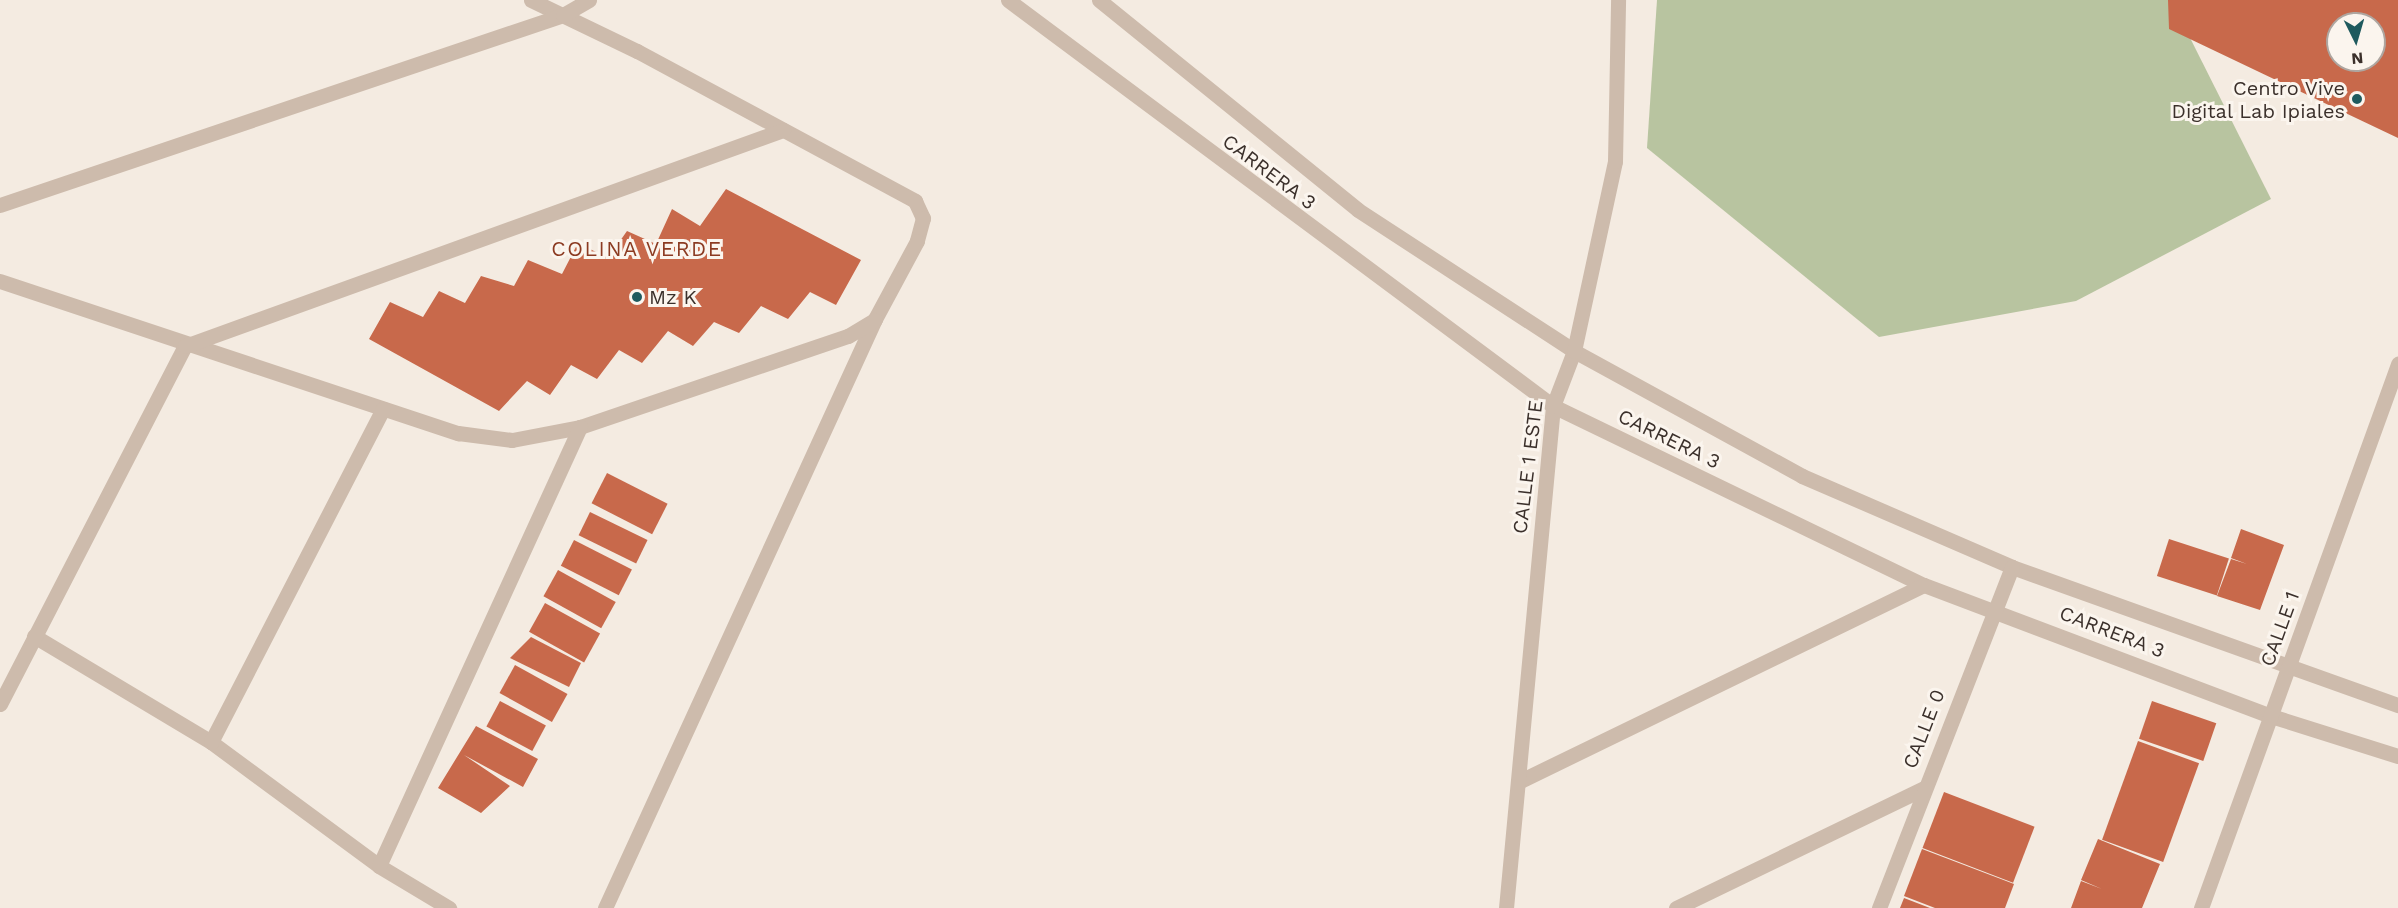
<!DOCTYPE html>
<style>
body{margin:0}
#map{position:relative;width:2398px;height:908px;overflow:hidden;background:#f4ebe1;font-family:"Work Sans",sans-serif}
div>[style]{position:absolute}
.green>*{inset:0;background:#b8c4a0}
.building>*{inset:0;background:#c8694b;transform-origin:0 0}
.minor>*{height:15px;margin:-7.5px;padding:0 7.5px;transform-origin:7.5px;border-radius:7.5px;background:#cdbbac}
.dots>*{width:16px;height:16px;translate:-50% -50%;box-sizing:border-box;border:3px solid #fbf5ee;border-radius:50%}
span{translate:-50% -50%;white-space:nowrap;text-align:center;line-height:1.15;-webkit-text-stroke:6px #fbf5ee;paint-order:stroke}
.poi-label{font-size:20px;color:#3b302b}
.right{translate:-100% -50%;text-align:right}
.left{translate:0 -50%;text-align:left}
.street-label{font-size:20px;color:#3b302b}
.neighbourhood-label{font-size:21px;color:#8c3b22;letter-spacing:1.5px}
.north{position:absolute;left:2326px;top:12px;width:60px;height:60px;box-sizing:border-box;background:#fbf5ee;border:2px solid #aea6a0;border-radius:50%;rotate:175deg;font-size:16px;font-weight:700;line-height:24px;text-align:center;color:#3b302b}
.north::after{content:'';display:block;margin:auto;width:21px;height:27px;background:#1f5a5e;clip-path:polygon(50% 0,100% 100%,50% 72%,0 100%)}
</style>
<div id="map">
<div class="green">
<div style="clip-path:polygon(1657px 0,2171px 0,2271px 199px,2076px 301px,1879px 337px,1647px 148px)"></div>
</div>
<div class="building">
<div style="clip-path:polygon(evenodd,2168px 0,2398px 0,2398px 138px,2169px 29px,2168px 0,2338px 24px,2374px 24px,2374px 60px,2338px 60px,2338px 24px)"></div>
<div style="clip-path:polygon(726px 189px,861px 260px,836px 305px,810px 292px,788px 319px,761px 306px,739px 333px,714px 322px,693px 346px,668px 331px,642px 363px,619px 350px,597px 379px,571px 365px,550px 395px,527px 381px,499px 411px,369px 339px,390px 302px,423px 317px,439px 291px,465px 303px,481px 276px,514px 286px,528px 260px,562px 274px,578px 243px,608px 258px,627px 231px,656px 244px,672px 209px,700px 226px)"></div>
<div style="left:607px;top:473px;width:68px;height:34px;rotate:27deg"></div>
<div style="left:590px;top:512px;width:64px;height:26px;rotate:26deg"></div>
<div style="clip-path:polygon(2241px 529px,2284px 545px,2260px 610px,2217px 596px,2231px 559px,2247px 564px,2231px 558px)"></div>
<div style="left:2169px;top:539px;width:63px;height:39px;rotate:18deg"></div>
<div style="left:574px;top:540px;width:65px;height:29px;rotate:27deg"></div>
<div style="left:558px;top:570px;width:66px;height:30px;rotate:29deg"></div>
<div style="left:545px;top:603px;width:63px;height:33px;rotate:29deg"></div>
<div style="clip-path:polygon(531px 637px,581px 663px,569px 687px,510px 658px)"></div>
<div style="left:515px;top:665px;width:60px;height:32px;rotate:29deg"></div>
<div style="left:500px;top:701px;width:52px;height:29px;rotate:28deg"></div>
<div style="left:2152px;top:701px;width:68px;height:40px;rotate:19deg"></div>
<div style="clip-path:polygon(476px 726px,538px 759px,523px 787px,464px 755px,510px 786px,481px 813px,438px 788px)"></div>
<div style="left:2138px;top:741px;width:65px;height:105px;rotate:20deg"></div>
<div style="left:1944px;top:792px;width:97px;height:60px;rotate:21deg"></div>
<div style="clip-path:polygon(2098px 839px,2160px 864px,2142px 908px,2071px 908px,2081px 881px,2102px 889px,2081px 880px)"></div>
<div style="clip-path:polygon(1922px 849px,2014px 884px,2005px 908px,1935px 908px,1904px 896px)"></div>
<div style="clip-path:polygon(1904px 898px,1930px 908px,1900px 908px)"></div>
</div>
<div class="minor">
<div style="left:531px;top:0;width:118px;rotate:25.7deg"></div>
<div style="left:637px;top:51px;width:316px;rotate:28.3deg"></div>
<div style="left:915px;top:201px;width:19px;rotate:65deg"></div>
<div style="left:923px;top:218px;width:24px;rotate:105deg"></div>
<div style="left:917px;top:241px;width:89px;rotate:118.3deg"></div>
<div style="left:875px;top:319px;width:648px;rotate:114.63deg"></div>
<div style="left:1008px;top:0;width:680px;rotate:36.68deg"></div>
<div style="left:1553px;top:406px;width:412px;rotate:25.8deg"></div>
<div style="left:1924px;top:585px;width:371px;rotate:20.7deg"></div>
<div style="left:2271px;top:716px;width:133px;rotate:17.5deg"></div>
<div style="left:1099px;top:0;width:333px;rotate:39deg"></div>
<div style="left:1358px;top:210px;width:258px;rotate:33.1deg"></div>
<div style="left:1574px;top:351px;width:260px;rotate:28.7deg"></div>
<div style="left:1802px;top:476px;width:229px;rotate:23.4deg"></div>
<div style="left:2012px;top:567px;width:410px;rotate:19.7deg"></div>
<div style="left:0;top:205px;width:594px;rotate:-18.65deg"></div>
<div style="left:563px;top:15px;width:30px;rotate:-30deg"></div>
<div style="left:0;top:281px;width:483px;rotate:18.4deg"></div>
<div style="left:458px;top:433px;width:54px;rotate:7.4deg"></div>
<div style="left:512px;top:440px;width:69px;rotate:-10.8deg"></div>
<div style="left:580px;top:427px;width:283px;rotate:-18.8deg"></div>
<div style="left:848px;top:336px;width:31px;rotate:-31deg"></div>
<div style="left:34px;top:636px;width:206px;rotate:30.9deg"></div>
<div style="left:211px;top:742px;width:209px;rotate:36.4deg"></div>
<div style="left:379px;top:866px;width:82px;rotate:31deg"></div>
<div style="left:0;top:704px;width:403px;rotate:-62.7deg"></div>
<div style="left:185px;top:346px;width:636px;rotate:-19.86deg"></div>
<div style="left:211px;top:742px;width:375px;rotate:-62.7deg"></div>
<div style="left:1518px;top:782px;width:451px;rotate:-25.9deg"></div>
<div style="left:379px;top:866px;width:483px;rotate:-65.4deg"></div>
<div style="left:1506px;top:908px;width:504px;rotate:-84.65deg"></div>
<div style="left:1553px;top:406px;width:59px;rotate:-69.1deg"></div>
<div style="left:1574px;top:351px;width:194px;rotate:-77.8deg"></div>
<div style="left:1615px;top:161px;width:161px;rotate:-88.9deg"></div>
<div style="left:1676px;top:908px;width:276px;rotate:-25.8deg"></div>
<div style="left:1879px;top:908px;width:366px;rotate:-68.7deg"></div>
<div style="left:2201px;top:908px;width:579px;rotate:-70.09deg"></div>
</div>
<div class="dots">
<div style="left:2357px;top:99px;background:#1f5a5e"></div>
<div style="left:637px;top:297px;background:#1f5a5e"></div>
</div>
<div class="poi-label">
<span class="right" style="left:2345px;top:100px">Centro Vive<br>Digital Lab Ipiales</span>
<span class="left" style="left:649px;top:297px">Mz K</span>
</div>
<div class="street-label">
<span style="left:1269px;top:172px;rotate:37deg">CARRERA 3</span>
<span style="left:1669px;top:439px;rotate:26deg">CARRERA 3</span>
<span style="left:1528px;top:467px;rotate:-83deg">CALLE 1 ESTE</span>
<span style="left:2280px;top:629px;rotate:-70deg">CALLE 1</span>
<span style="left:2112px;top:632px;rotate:21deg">CARRERA 3</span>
<span style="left:1924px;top:729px;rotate:-69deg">CALLE 0</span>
</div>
<div class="neighbourhood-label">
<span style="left:637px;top:249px">COLINA VERDE</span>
</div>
<div class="north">N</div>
</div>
